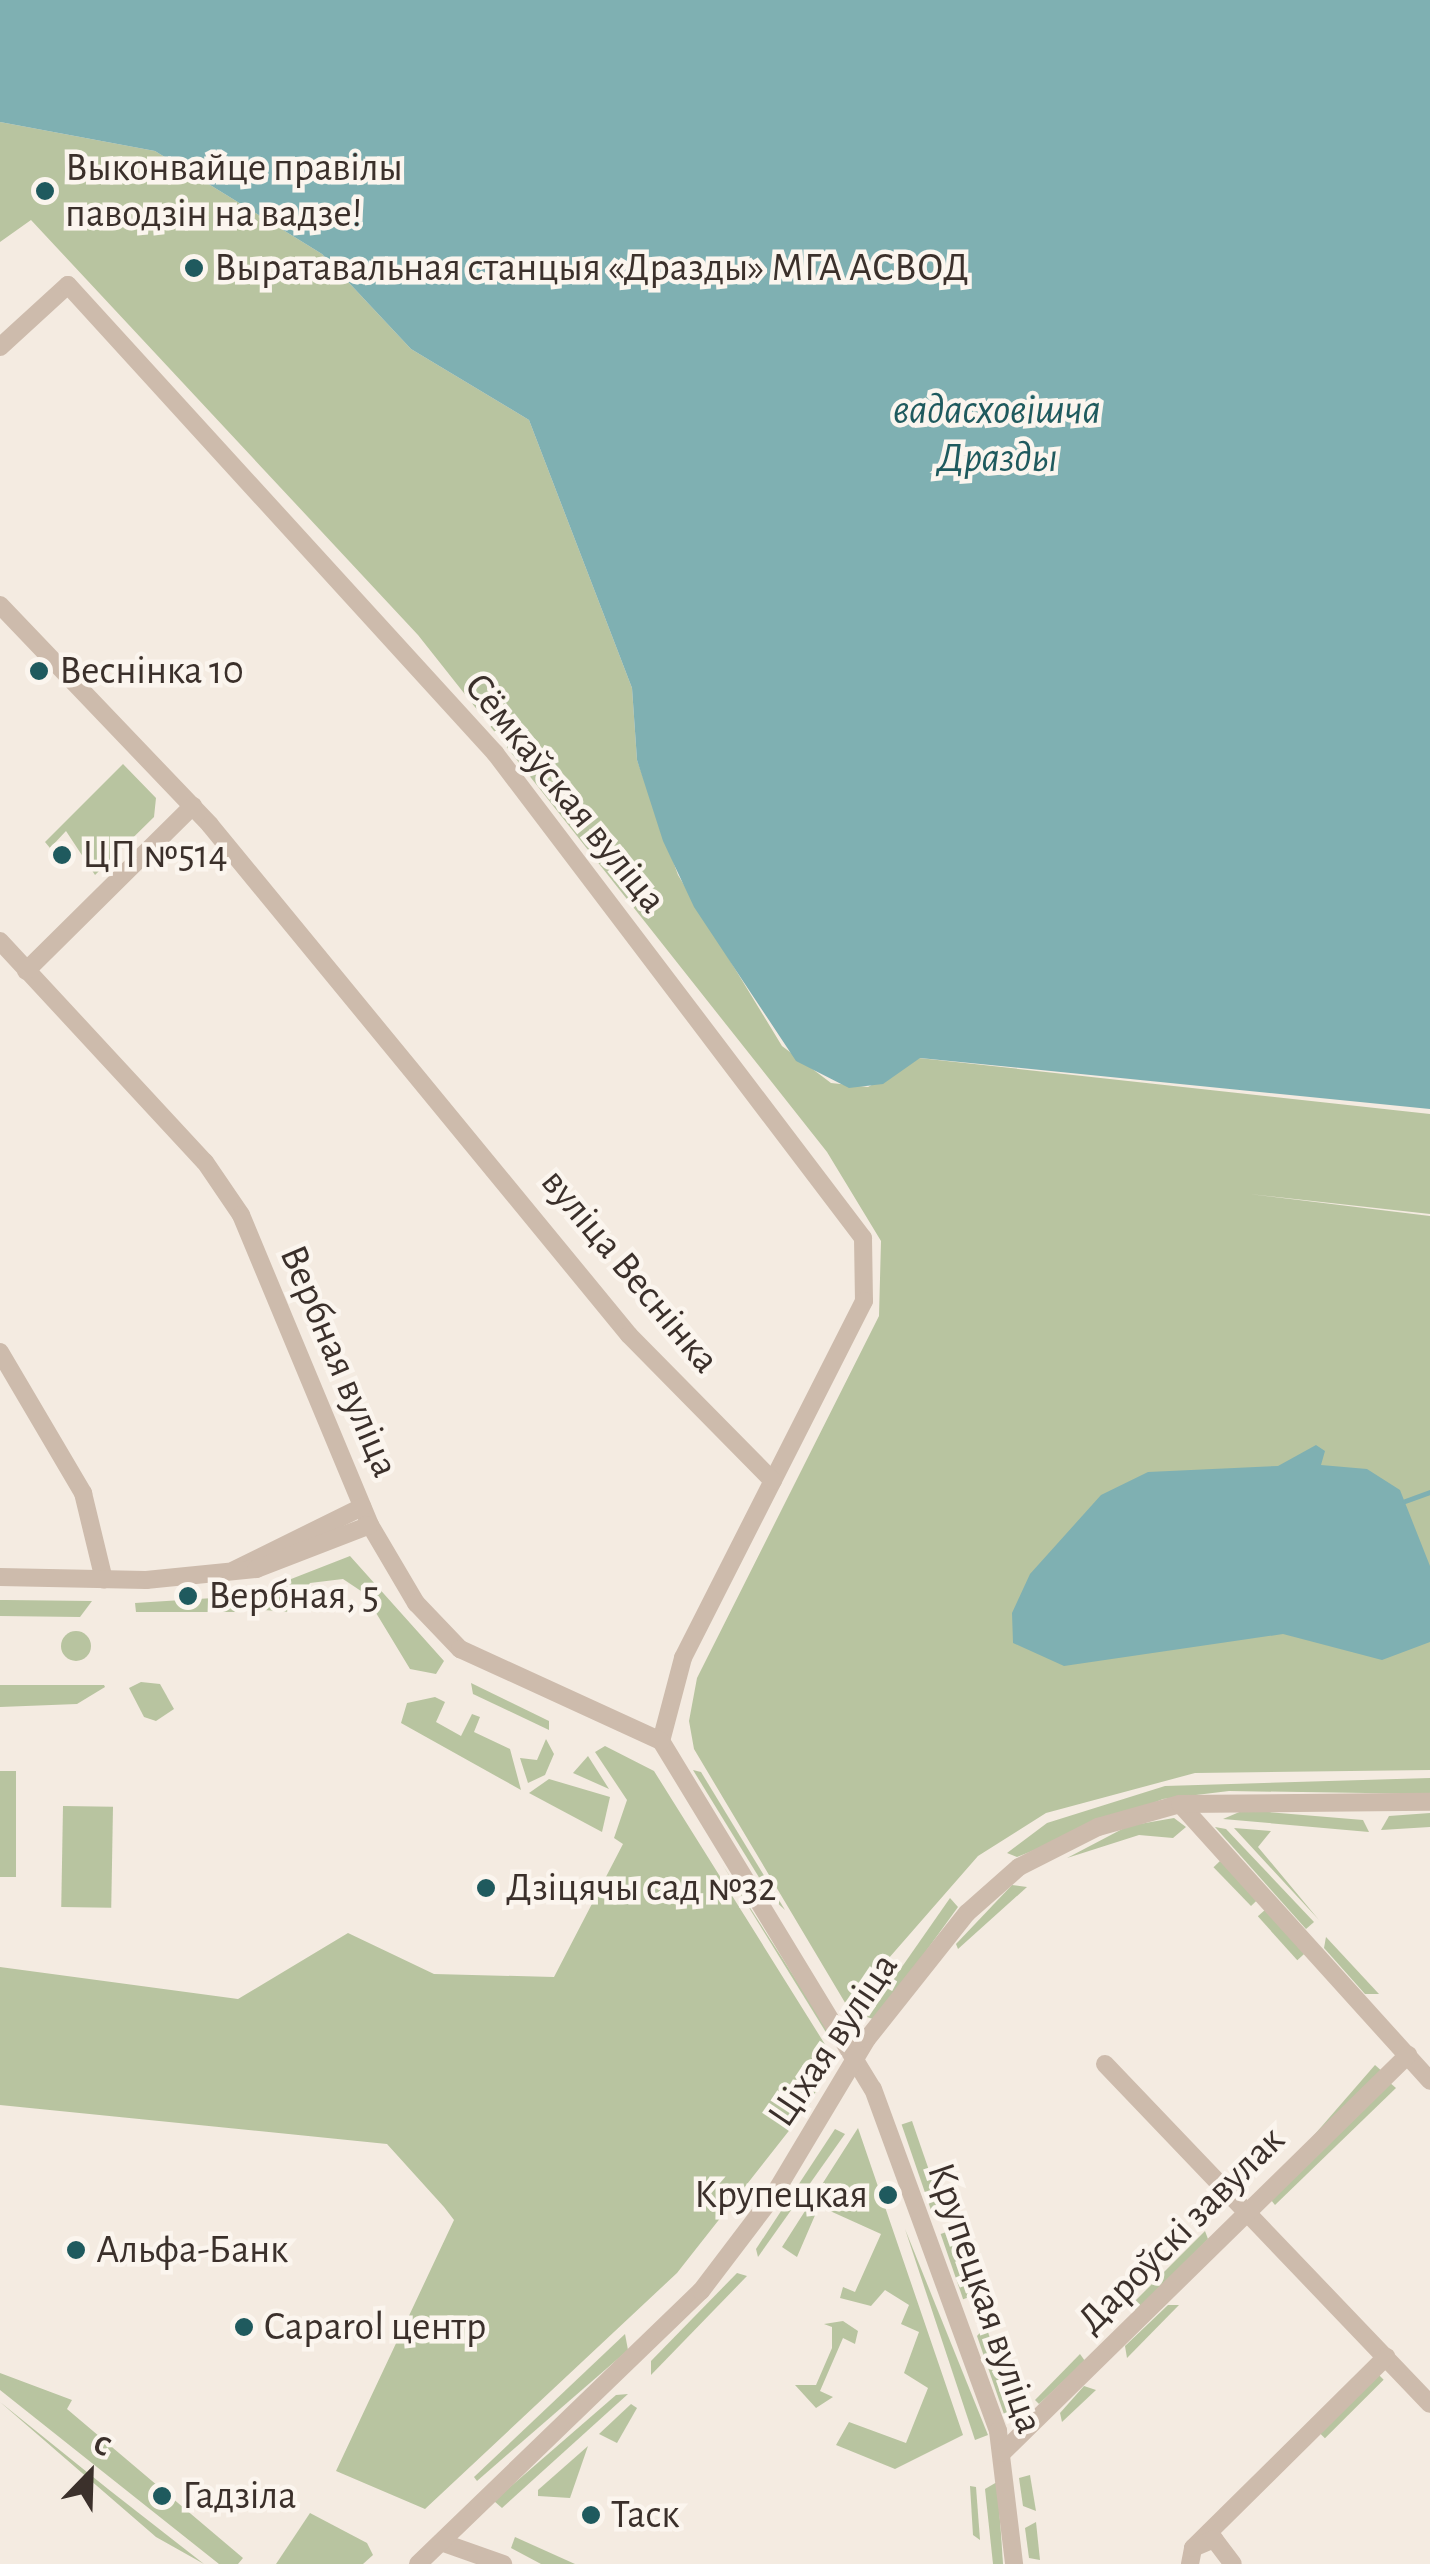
<!DOCTYPE html>
<meta charset="utf-8">
<style>
body{margin:0}
#map{position:relative;width:1430px;height:2564px;overflow:hidden;background:#f4ebe1;font-family:"Alegreya Sans",sans-serif}
div>[style]{position:absolute}
.green>*{inset:0;background:#b8c4a0;transform-origin:0 0}
.round{border-radius:50%}
.water>*{inset:0;background:#7fb0b2}
.stream>*{height:5px;margin:-2.5px;padding:0 2.5px;transform-origin:2.5px;border-radius:2.5px;background:#7fb0b2}
.minor>*{height:18px;margin:-9px;padding:0 9px;transform-origin:9px;border-radius:9px;background:#cdbbac}
.dots>*{width:28px;height:28px;translate:-50% -50%;box-sizing:border-box;border:5px solid #fbf5ee;border-radius:50%}
span{translate:-50% -50%;white-space:nowrap;text-align:center;line-height:1.15;-webkit-text-stroke:9px #fbf5ee;paint-order:stroke}
.poi-label{font-size:40px;color:#3b302b}
.left{translate:0 -50%;text-align:left}
.right{translate:-100% -50%;text-align:right}
.street-label{font-size:40px;color:#3b302b}
.water-label{font-size:42px;color:#1f5a5e;font-style:italic}
.north{position:absolute;left:40px;top:2424px;width:100px;height:100px;-webkit-text-stroke:8px #fbf5ee;paint-order:stroke;rotate:23deg;font-size:28px;font-weight:700;line-height:40px;text-align:center;color:#3b302b}
.north::after{content:'';display:block;margin:auto;width:35px;height:45px;background:#3b302b;clip-path:polygon(50% 0,100% 100%,50% 72%,0 100%)}
</style>
<div id="map">
<div class="green">
<div style="clip-path:polygon(0 122px,155px 151px,322px 254px,411px 349px,529px 420px,632px 688px,637px 760px,678px 875px,782px 1046px,831px 1083px,868px 1087px,919px 1058px,1430px 1114px,1430px 1214px,1249px 1194px,1430px 1216px,1430px 1770px,1195px 1773px,1046px 1813px,978px 1856px,847px 2006px,694px 1749px,689px 1721px,697px 1678px,879px 1316px,881px 1241px,827px 1152px,418px 635px,31px 220px,0 242px)"></div>
<div style="clip-path:polygon(123px 764px,156px 798px,154px 817px,95px 875px,66px 831px,50px 848px,45px 842px)"></div>
<div style="clip-path:polygon(350px 1556px,444px 1661px,436px 1674px,410px 1669px,364px 1593px,343px 1579px,310px 1583px,290px 1612px,250px 1609px,250px 1595px)"></div>
<div style="clip-path:polygon(229px 1597px,235px 1612px,136px 1612px,135px 1603px)"></div>
<div style="clip-path:polygon(0 1600px,6px 1600px,92px 1601px,80px 1617px,0 1616px)"></div>
<div class="round" style="left:61px;top:1631px;width:30px;height:30px"></div>
<div style="clip-path:polygon(141px 1682px,160px 1684px,174px 1709px,156px 1721px,144px 1717px,129px 1688px)"></div>
<div style="clip-path:polygon(471px 1683px,549px 1721px,549px 1730px,473px 1694px)"></div>
<div style="clip-path:polygon(0 1685px,104px 1685px,105px 1687px,77px 1704px,0 1707px)"></div>
<div style="clip-path:polygon(435px 1697px,445px 1702px,436px 1722px,461px 1736px,472px 1714px,480px 1717px,474px 1732px,510px 1749px,521px 1790px,401px 1723px,407px 1703px)"></div>
<div style="clip-path:polygon(546px 1739px,554px 1754px,545px 1775px,528px 1783px,520px 1758px,537px 1760px)"></div>
<div style="clip-path:polygon(605px 1746px,654px 1771px,826px 2046px,826px 2069px,810px 2104px,677px 2273px,425px 2509px,336px 2471px,454px 2220px,444px 2207px,387px 2144px,0 2105px,0 1967px,238px 1999px,348px 1933px,434px 1974px,554px 1977px,623px 1844px,614px 1838px,627px 1800px,595px 1752px)"></div>
<div style="clip-path:polygon(588px 1756px,609px 1789px,573px 1773px)"></div>
<div style="clip-path:polygon(693px 1770px,701px 1772px,785px 1910px,771px 1897px)"></div>
<div style="left:16px;top:1771px;width:106px;height:16px;rotate:90deg"></div>
<div style="clip-path:polygon(1430px 1778px,1430px 1794px,1229px 1791px,1163px 1799px,1017px 1857px,1007px 1853px,1047px 1823px,1165px 1786px)"></div>
<div style="clip-path:polygon(549px 1779px,610px 1797px,602px 1832px,529px 1793px)"></div>
<div style="left:63px;top:1806px;width:50px;height:101px;rotate:1deg"></div>
<div style="clip-path:polygon(1244px 1810px,1363px 1820px,1369px 1832px,1223px 1819px)"></div>
<div style="clip-path:polygon(1430px 1813px,1430px 1827px,1381px 1830px,1389px 1816px)"></div>
<div style="clip-path:polygon(1174px 1818px,1186px 1827px,1173px 1838px,1139px 1835px,1067px 1858px,1128px 1826px)"></div>
<div style="clip-path:polygon(1215px 1827px,1226px 1829px,1314px 1922px,1306px 1929px)"></div>
<div style="clip-path:polygon(1234px 1828px,1271px 1831px,1258px 1847px,1319px 1920px)"></div>
<div style="left:1220px;top:1861px;width:54px;height:9px;rotate:46deg"></div>
<div style="clip-path:polygon(722px 1864px,829px 2031px,827px 2034px)"></div>
<div style="clip-path:polygon(1012px 1885px,1027px 1887px,958px 1949px,956px 1944px)"></div>
<div style="clip-path:polygon(950px 1898px,958px 1907px,876px 2020px,867px 2017px)"></div>
<div style="left:1266px;top:1909px;width:59px;height:11px;rotate:48deg"></div>
<div style="clip-path:polygon(1326px 1937px,1379px 1994px,1365px 1994px,1324px 1948px)"></div>
<div style="left:1375px;top:2065px;width:9px;height:97px;rotate:41deg"></div>
<div style="clip-path:polygon(1389px 2082px,1396px 2088px,1275px 2205px,1271px 2200px)"></div>
<div style="left:912px;top:2121px;width:90px;height:11px;rotate:71deg"></div>
<div style="clip-path:polygon(858px 2128px,963px 2435px,895px 2469px,836px 2445px,849px 2422px,906px 2443px,928px 2388px,904px 2373px,919px 2332px,901px 2324px,909px 2305px,885px 2290px,871px 2306px,840px 2298px,843px 2287px,855px 2292px,881px 2234px,819px 2206px,797px 2257px,782px 2247px)"></div>
<div style="clip-path:polygon(835px 2129px,845px 2134px,758px 2257px,756px 2249px)"></div>
<div style="clip-path:polygon(905px 2229px,988px 2435px,975px 2440px)"></div>
<div style="left:952px;top:2230px;width:69px;height:12px;rotate:71deg"></div>
<div style="clip-path:polygon(1205px 2231px,1208px 2239px,1138px 2311px,1128px 2308px)"></div>
<div style="clip-path:polygon(737px 2273px,747px 2276px,651px 2375px,651px 2361px)"></div>
<div style="clip-path:polygon(1168px 2305px,1179px 2305px,1127px 2358px,1125px 2346px)"></div>
<div style="clip-path:polygon(843px 2321px,858px 2331px,855px 2344px,843px 2338px,820px 2391px,833px 2397px,816px 2408px,795px 2385px,816px 2385px,832px 2348px,832px 2327px,824px 2324px)"></div>
<div style="clip-path:polygon(986px 2326px,1013px 2408px,1005px 2417px,977px 2336px)"></div>
<div style="clip-path:polygon(625px 2334px,628px 2350px,477px 2481px,474px 2477px)"></div>
<div style="clip-path:polygon(1080px 2354px,1085px 2361px,1039px 2404px,1035px 2400px)"></div>
<div style="clip-path:polygon(0 2373px,72px 2400px,67px 2409px,243px 2558px,238px 2564px,219px 2564px,0 2390px)"></div>
<div style="left:1378px;top:2374px;width:8px;height:83px;rotate:45deg"></div>
<div style="clip-path:polygon(1084px 2386px,1096px 2390px,1062px 2422px,1060px 2413px)"></div>
<div style="clip-path:polygon(628px 2394px,502px 2508px,494px 2501px,616px 2395px)"></div>
<div style="clip-path:polygon(0 2402px,10px 2410px,108px 2489px,204px 2564px,156px 2537px)"></div>
<div style="clip-path:polygon(631px 2404px,637px 2408px,617px 2443px,599px 2434px)"></div>
<div style="clip-path:polygon(588px 2446px,570px 2498px,538px 2496px,538px 2490px)"></div>
<div style="clip-path:polygon(1030px 2475px,1036px 2511px,1023px 2506px,1019px 2478px)"></div>
<div style="clip-path:polygon(997px 2482px,1001px 2534px,1003px 2564px,993px 2564px,985px 2489px)"></div>
<div style="clip-path:polygon(970px 2486px,976px 2487px,980px 2540px,973px 2535px)"></div>
<div style="clip-path:polygon(310px 2513px,367px 2543px,373px 2555px,363px 2564px,276px 2564px)"></div>
<div style="clip-path:polygon(1036px 2522px,1040px 2560px,1029px 2558px,1025px 2528px)"></div>
<div style="clip-path:polygon(515px 2537px,575px 2564px,541px 2564px,511px 2548px)"></div>
</div>
<div class="water">
<div style="clip-path:polygon(0 0,1430px 0,1430px 1109px,920px 1058px,883px 1084px,849px 1088px,796px 1061px,694px 907px,663px 841px,637px 760px,632px 688px,529px 420px,411px 349px,322px 254px,155px 151px,0 122px)"></div>
<div style="clip-path:polygon(1316px 1445px,1325px 1451px,1321px 1465px,1367px 1469px,1400px 1490px,1430px 1566px,1430px 1642px,1382px 1660px,1283px 1634px,1064px 1666px,1013px 1643px,1012px 1613px,1030px 1574px,1101px 1495px,1148px 1472px,1278px 1466px)"></div>
</div>
<div class="stream">
<div style="left:1405px;top:1501px;width:27px;rotate:-20deg"></div>
</div>
<div class="minor">
<div style="left:0;top:347px;width:92px;rotate:-42.4deg"></div>
<div style="left:68px;top:285px;width:634px;rotate:47.62deg"></div>
<div style="left:495px;top:753px;width:609px;rotate:52.81deg"></div>
<div style="left:863px;top:1238px;width:63px;rotate:89.1deg"></div>
<div style="left:864px;top:1301px;width:400px;rotate:116.9deg"></div>
<div style="left:683px;top:1658px;width:86px;rotate:104.8deg"></div>
<div style="left:661px;top:1741px;width:407px;rotate:58.7deg"></div>
<div style="left:873px;top:2089px;width:364px;rotate:69.9deg"></div>
<div style="left:998px;top:2431px;width:134px;rotate:83.1deg"></div>
<div style="left:0;top:605px;width:304px;rotate:46.3deg"></div>
<div style="left:210px;top:825px;width:660px;rotate:50.59deg"></div>
<div style="left:629px;top:1335px;width:205px;rotate:45.4deg"></div>
<div style="left:0;top:941px;width:301px;rotate:47.2deg"></div>
<div style="left:205px;top:1162px;width:64px;rotate:55.8deg"></div>
<div style="left:241px;top:1215px;width:336px;rotate:67.4deg"></div>
<div style="left:370px;top:1525px;width:91px;rotate:59.5deg"></div>
<div style="left:416px;top:1603px;width:64px;rotate:46.3deg"></div>
<div style="left:460px;top:1649px;width:221px;rotate:24.6deg"></div>
<div style="left:26px;top:971px;width:235px;rotate:-44.7deg"></div>
<div style="left:0;top:1352px;width:164px;rotate:59.5deg"></div>
<div style="left:83px;top:1493px;width:89px;rotate:76.4deg"></div>
<div style="left:234px;top:1570px;width:143px;rotate:-26.2deg"></div>
<div style="left:0;top:1577px;width:146px;rotate:1.2deg"></div>
<div style="left:146px;top:1580px;width:111px;rotate:-5.7deg"></div>
<div style="left:256px;top:1569px;width:122px;rotate:-21.1deg"></div>
<div style="left:1180px;top:1804px;width:373px;rotate:47.9deg"></div>
<div style="left:1105px;top:2064px;width:470px;rotate:46.3deg"></div>
<div style="left:1002px;top:2453px;width:569px;rotate:-44.43deg"></div>
<div style="left:441px;top:2542px;width:66px;rotate:19.5deg"></div>
<div style="left:1193px;top:2548px;width:272px;rotate:-44.7deg"></div>
<div style="left:418px;top:2564px;width:393px;rotate:-44deg"></div>
<div style="left:701px;top:2291px;width:119px;rotate:-52.8deg"></div>
<div style="left:773px;top:2196px;width:183px;rotate:-59.1deg"></div>
<div style="left:867px;top:2039px;width:161px;rotate:-51.6deg"></div>
<div style="left:967px;top:1913px;width:69px;rotate:-41.5deg"></div>
<div style="left:1019px;top:1867px;width:89px;rotate:-26.9deg"></div>
<div style="left:1098px;top:1827px;width:85px;rotate:-15.7deg"></div>
<div style="left:1180px;top:1804px;width:250px;rotate:-0.5deg"></div>
<div style="left:1190px;top:2564px;width:16px;rotate:-79deg"></div>
<div style="left:1193px;top:2548px;width:23px;rotate:-23deg"></div>
<div style="left:1214px;top:2539px;width:31px;rotate:53deg"></div>
</div>
<div class="dots">
<div style="left:45px;top:191px;background:#1f5a5e"></div>
<div style="left:194px;top:268px;background:#1f5a5e"></div>
<div style="left:39px;top:671px;background:#1f5a5e"></div>
<div style="left:62px;top:855px;background:#1f5a5e"></div>
<div style="left:188px;top:1596px;background:#1f5a5e"></div>
<div style="left:486px;top:1888px;background:#1f5a5e"></div>
<div style="left:888px;top:2195px;background:#1f5a5e"></div>
<div style="left:76px;top:2250px;background:#1f5a5e"></div>
<div style="left:244px;top:2327px;background:#1f5a5e"></div>
<div style="left:162px;top:2496px;background:#1f5a5e"></div>
<div style="left:591px;top:2515px;background:#1f5a5e"></div>
</div>
<div class="poi-label">
<span class="left" style="left:65px;top:191px">Выконвайце правілы<br>паводзін на вадзе!</span>
<span class="left" style="left:214px;top:268px">Выратавальная станцыя «Дразды» МГА АСВОД</span>
<span class="left" style="left:59px;top:671px">Веснінка 10</span>
<span class="left" style="left:82px;top:855px">ЦП №514</span>
<span class="left" style="left:208px;top:1596px">Вербная, 5</span>
<span class="left" style="left:506px;top:1888px">Дзіцячы сад №32</span>
<span class="right" style="left:868px;top:2195px">Крупецкая</span>
<span class="left" style="left:96px;top:2250px">Альфа-Банк</span>
<span class="left" style="left:264px;top:2327px">Caparol центр</span>
<span class="left" style="left:182px;top:2496px">Гадзіла</span>
<span class="left" style="left:611px;top:2515px">Таск</span>
</div>
<div class="street-label">
<span style="left:565px;top:793px;rotate:51deg">Сёмкаўская вуліца</span>
<span style="left:630px;top:1271px;rotate:50deg">вуліца Веснінка</span>
<span style="left:339px;top:1361px;rotate:67deg">Вербная вуліца</span>
<span style="left:833px;top:2040px;rotate:-56deg">Ціхая вуліца</span>
<span style="left:1181px;top:2230px;rotate:-45deg">Дароўскі завулак</span>
<span style="left:985px;top:2298px;rotate:71deg">Крупецкая вуліца</span>
</div>
<div class="water-label">
<span style="left:997px;top:434px">вадасховішча<br>Дразды</span>
</div>
<div class="north">С</div>
</div>
